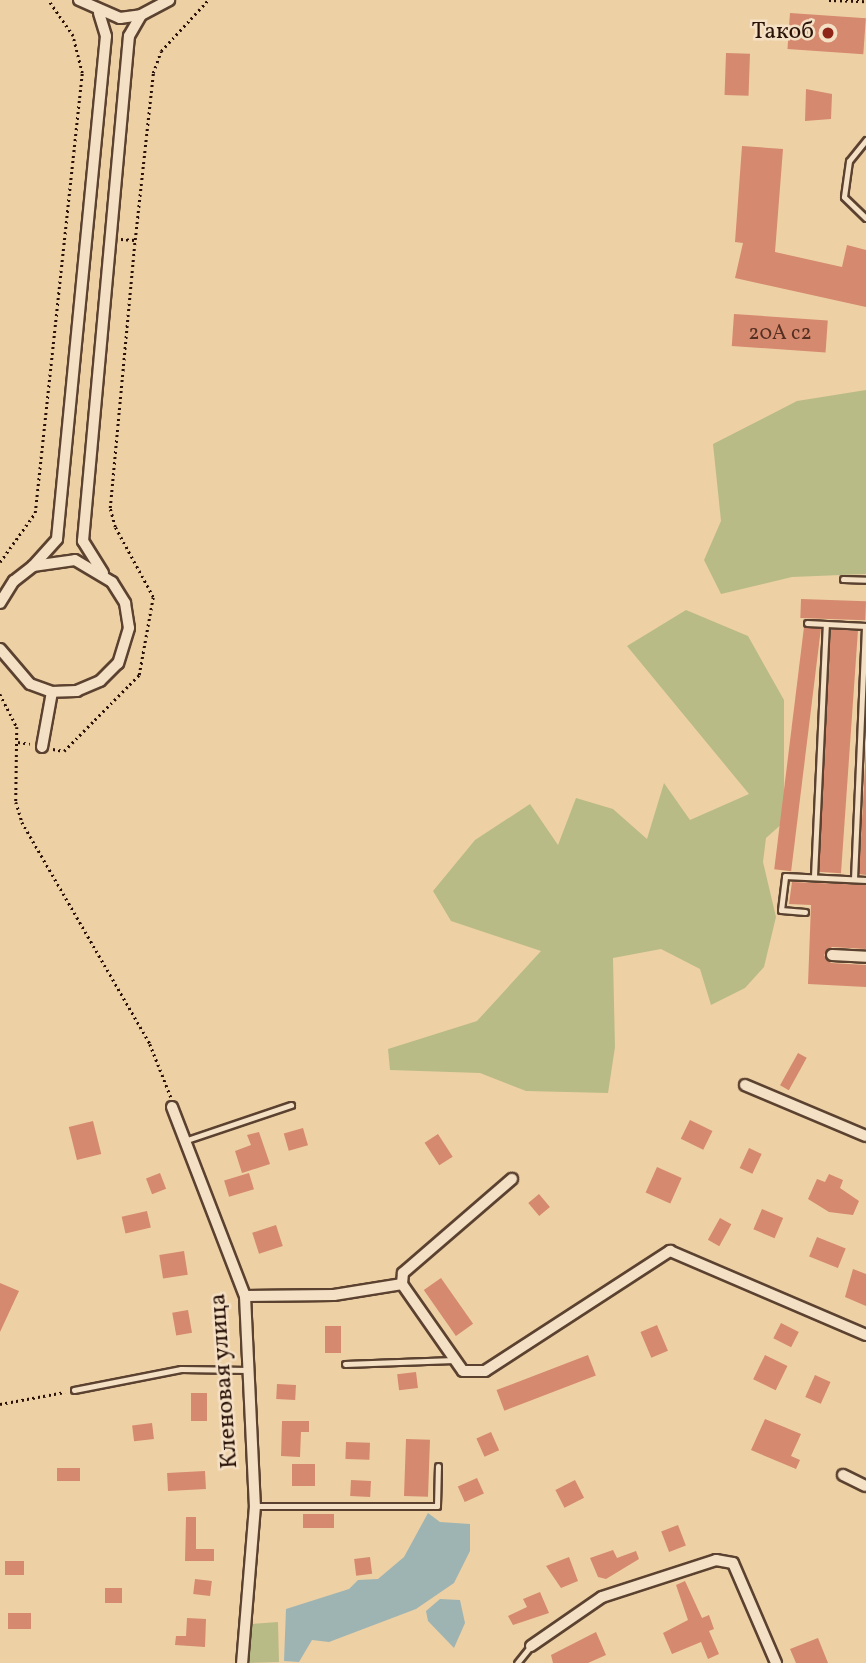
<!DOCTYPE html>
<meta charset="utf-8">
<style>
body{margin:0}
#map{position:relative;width:866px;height:1663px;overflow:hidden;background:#eed0a5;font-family:Vollkorn,serif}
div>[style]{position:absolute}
.green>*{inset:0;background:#b9bb86}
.water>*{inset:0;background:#9eb4b2}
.building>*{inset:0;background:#d5896e;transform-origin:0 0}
.path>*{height:2.5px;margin-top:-1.25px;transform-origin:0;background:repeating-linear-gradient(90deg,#2a1209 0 2px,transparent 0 5.5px)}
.roads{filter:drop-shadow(2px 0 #5b4230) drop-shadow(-2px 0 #5b4230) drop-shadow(0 2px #5b4230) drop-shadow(0 -2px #5b4230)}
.service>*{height:5px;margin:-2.5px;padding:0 2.5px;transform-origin:2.5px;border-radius:2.5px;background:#f4e0c4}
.minor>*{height:10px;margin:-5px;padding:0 5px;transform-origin:5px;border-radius:5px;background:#f4e0c4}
.dots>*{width:19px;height:19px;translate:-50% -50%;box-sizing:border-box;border:4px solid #f4e0c4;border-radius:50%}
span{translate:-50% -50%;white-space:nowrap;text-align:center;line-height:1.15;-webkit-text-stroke:5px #f4e0c4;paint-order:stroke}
.number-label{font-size:21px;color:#553022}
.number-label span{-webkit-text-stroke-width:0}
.poi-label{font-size:24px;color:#2a1209}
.right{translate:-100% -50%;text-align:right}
.street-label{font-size:24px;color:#2a1209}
</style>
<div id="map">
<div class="green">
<div style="clip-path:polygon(866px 390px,866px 574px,792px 577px,721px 594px,704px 560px,721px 521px,713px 444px,797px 401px)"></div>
<div style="clip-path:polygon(686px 610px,748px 636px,784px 700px,784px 822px,766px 838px,763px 862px,776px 917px,764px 967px,745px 988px,711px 1005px,700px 969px,661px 949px,613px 958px,615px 1047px,608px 1093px,526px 1091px,480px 1073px,390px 1070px,388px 1049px,477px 1021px,541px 951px,451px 921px,433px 891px,475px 840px,530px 804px,558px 845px,576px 798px,613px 809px,647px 839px,664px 783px,690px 820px,749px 794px,627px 646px)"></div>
<div style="clip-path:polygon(278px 1622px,279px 1662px,247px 1663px,251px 1624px)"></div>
</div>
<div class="water">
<div style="clip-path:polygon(428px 1513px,440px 1522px,470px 1524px,470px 1551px,454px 1583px,416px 1609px,329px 1642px,312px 1640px,299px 1662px,284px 1661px,286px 1609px,349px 1589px,358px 1580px,378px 1579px,404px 1557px)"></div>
<div style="clip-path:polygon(440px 1599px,460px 1600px,465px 1623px,454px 1648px,428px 1621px,426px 1611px)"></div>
</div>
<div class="building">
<div style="left:790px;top:13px;width:76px;height:36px;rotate:4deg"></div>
<div style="left:726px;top:53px;width:24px;height:42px;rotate:2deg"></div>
<div style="clip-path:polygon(806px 89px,832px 94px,831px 119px,805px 121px)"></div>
<div style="clip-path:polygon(742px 146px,783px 149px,775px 252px,842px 267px,847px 245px,866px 250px,866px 307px,735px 278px,743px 243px,735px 242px)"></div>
<div style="left:734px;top:314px;width:94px;height:32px;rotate:4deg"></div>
<div style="left:801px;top:599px;width:65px;height:19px;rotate:2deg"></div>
<div style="left:804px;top:627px;width:17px;height:244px;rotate:7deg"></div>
<div style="left:831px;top:629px;width:27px;height:243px;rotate:4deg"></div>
<div style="clip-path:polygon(866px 749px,866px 875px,859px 874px)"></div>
<div style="clip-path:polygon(792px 882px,866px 885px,866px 949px,832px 947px,824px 955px,831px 963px,866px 965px,866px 987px,808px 984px,811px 905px,789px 904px)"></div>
<div style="left:798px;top:1053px;width:10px;height:37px;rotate:29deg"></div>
<div style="left:690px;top:1120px;width:25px;height:21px;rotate:26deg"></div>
<div style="left:93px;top:1121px;width:34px;height:25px;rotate:76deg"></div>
<div style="left:303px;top:1128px;width:18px;height:20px;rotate:74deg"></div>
<div style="clip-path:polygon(259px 1132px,270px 1164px,242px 1173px,235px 1151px,251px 1145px,247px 1135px)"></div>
<div style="left:438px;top:1134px;width:27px;height:16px;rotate:57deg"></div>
<div style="left:749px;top:1148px;width:14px;height:22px;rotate:25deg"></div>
<div style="left:657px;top:1167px;width:27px;height:28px;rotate:24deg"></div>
<div style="left:160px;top:1173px;width:17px;height:15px;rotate:69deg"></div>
<div style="left:249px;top:1173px;width:17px;height:26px;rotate:73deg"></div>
<div style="clip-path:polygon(829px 1174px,843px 1180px,840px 1188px,859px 1201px,853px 1215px,829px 1212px,808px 1199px,817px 1179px,825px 1182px)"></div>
<div style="left:539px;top:1194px;width:17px;height:14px;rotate:50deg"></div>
<div style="left:762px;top:1209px;width:23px;height:22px;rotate:23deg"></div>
<div style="left:147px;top:1211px;width:17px;height:26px;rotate:77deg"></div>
<div style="left:720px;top:1218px;width:13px;height:25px;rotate:29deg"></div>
<div style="left:276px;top:1225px;width:22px;height:25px;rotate:72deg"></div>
<div style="left:817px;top:1237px;width:31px;height:21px;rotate:22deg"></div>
<div style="left:184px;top:1251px;width:24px;height:25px;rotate:81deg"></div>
<div style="clip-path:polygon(853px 1269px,866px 1274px,866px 1306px,845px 1297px)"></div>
<div style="left:441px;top:1278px;width:56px;height:21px;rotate:55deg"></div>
<div style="clip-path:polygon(0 1283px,19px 1291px,0 1332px)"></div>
<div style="left:188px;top:1310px;width:23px;height:16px;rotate:80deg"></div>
<div style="left:781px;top:1323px;width:20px;height:17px;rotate:27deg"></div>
<div style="left:657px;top:1325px;width:28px;height:18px;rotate:67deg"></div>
<div style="left:341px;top:1326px;width:27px;height:16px;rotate:90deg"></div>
<div style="left:588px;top:1355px;width:22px;height:98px;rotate:69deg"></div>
<div style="left:765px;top:1355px;width:25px;height:27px;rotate:26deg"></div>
<div style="left:416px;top:1372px;width:16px;height:19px;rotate:83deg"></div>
<div style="left:815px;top:1375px;width:17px;height:24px;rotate:24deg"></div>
<div style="left:277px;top:1384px;width:19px;height:15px;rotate:3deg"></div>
<div style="left:191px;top:1393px;width:16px;height:28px"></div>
<div style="clip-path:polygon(765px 1419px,801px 1434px,791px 1456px,800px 1460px,796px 1469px,751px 1450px)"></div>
<div style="clip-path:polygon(282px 1421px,309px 1421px,309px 1432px,301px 1432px,300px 1457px,281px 1456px)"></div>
<div style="left:152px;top:1423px;width:16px;height:20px;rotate:83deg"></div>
<div style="left:491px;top:1432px;width:20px;height:16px;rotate:66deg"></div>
<div style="left:406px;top:1439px;width:24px;height:57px;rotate:2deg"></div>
<div style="left:346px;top:1442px;width:24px;height:17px;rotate:2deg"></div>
<div style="left:315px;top:1464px;width:22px;height:23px;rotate:90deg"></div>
<div style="left:57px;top:1468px;width:23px;height:13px"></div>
<div style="left:205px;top:1471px;width:18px;height:38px;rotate:87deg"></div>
<div style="left:477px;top:1478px;width:17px;height:21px;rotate:66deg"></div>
<div style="left:351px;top:1480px;width:20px;height:16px;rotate:3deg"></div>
<div style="left:575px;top:1480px;width:20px;height:22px;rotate:63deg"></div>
<div style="left:303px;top:1514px;width:31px;height:14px"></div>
<div style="clip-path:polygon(186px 1517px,196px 1517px,196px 1549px,214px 1549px,214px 1561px,185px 1561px)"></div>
<div style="left:678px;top:1525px;width:22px;height:18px;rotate:69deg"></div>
<div style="clip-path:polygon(613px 1550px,617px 1558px,636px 1551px,639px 1559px,606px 1579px,598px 1577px,590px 1558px)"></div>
<div style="left:370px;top:1557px;width:17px;height:16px;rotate:83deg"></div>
<div style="clip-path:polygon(569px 1557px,578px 1581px,561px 1588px,546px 1566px)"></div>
<div style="left:5px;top:1561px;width:19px;height:14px"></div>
<div style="left:195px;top:1579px;width:17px;height:15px;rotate:7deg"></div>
<div style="clip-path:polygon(685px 1581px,702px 1618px,709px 1615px,714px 1629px,709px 1631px,719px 1654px,708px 1659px,701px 1642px,672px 1654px,663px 1633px,688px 1620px,676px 1585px)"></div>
<div style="left:105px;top:1588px;width:17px;height:15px"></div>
<div style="clip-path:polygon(540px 1592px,549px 1613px,513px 1625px,508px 1616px,527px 1607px,523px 1599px)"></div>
<div style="left:8px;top:1613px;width:23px;height:16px"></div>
<div style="clip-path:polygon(187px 1618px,206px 1619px,205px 1647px,175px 1645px,176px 1636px,186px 1636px)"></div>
<div style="clip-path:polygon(596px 1632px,606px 1655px,588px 1663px,553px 1663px,551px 1655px)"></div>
<div style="clip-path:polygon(818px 1638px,828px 1663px,796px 1663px,790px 1649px)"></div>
</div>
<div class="path">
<div style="left:829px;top:0;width:37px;rotate:2deg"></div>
<div style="left:121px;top:239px;width:14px;rotate:4deg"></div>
<div style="left:0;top:562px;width:60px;rotate:-54.5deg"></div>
<div style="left:35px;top:513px;width:443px;rotate:-83.9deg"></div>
<div style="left:82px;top:73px;width:38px;rotate:-104deg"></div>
<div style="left:73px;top:36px;width:44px;rotate:-124.8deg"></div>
<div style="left:0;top:694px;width:37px;rotate:63deg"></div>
<div style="left:17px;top:727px;width:75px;rotate:90.8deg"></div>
<div style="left:16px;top:802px;width:21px;rotate:73deg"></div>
<div style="left:22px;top:822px;width:256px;rotate:60deg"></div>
<div style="left:150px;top:1044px;width:57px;rotate:68.4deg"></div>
<div style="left:18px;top:742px;width:12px;rotate:9deg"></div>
<div style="left:53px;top:749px;width:11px;rotate:10deg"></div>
<div style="left:64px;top:751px;width:107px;rotate:-45.4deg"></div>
<div style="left:139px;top:675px;width:79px;rotate:-79.8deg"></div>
<div style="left:153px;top:597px;width:80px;rotate:-118.5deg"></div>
<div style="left:115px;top:527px;width:20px;rotate:-105deg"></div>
<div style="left:110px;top:508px;width:269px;rotate:-84.7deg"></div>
<div style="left:135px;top:240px;width:168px;rotate:-83.8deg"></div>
<div style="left:153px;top:73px;width:23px;rotate:-70deg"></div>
<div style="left:161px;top:51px;width:69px;rotate:-47.3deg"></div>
<div style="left:0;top:1404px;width:66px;rotate:-10.5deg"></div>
</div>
<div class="roads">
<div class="service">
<div style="left:866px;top:140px;width:27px;rotate:129deg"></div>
<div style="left:849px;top:161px;width:36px;rotate:98deg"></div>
<div style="left:844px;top:197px;width:30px;rotate:44deg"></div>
<div style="left:843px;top:579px;width:23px;rotate:2deg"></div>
<div style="left:807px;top:623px;width:59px;rotate:2.9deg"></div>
<div style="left:814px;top:876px;width:252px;rotate:-87.3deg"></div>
<div style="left:854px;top:879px;width:253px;rotate:-87.5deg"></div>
<div style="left:805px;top:912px;width:24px;rotate:-175deg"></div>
<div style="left:781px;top:910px;width:34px;rotate:-83deg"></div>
<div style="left:785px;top:876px;width:81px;rotate:2.8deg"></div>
<div style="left:184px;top:1141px;width:113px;rotate:-18.6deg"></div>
<div style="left:345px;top:1364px;width:109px;rotate:-2.1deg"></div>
<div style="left:74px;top:1390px;width:109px;rotate:-11.1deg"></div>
<div style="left:181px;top:1369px;width:67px;rotate:0.9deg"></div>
<div style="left:255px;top:1506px;width:182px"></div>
<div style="left:437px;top:1506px;width:40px;rotate:-88.6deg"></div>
<div style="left:517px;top:1663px;width:22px;rotate:-51deg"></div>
</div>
<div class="minor">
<div style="left:79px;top:0;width:45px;rotate:23.7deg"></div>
<div style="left:120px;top:18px;width:21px;rotate:-8deg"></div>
<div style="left:141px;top:15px;width:32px;rotate:-28deg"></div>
<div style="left:33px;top:566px;width:36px;rotate:-48deg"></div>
<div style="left:57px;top:539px;width:505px;rotate:-84.44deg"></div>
<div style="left:106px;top:36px;width:24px;rotate:-107deg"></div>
<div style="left:103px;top:573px;width:38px;rotate:-122deg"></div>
<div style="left:83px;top:541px;width:507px;rotate:-84.8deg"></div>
<div style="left:129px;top:36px;width:24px;rotate:-60deg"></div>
<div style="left:0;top:603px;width:26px;rotate:-58deg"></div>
<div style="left:14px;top:581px;width:24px;rotate:-38deg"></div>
<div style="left:33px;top:566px;width:42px;rotate:-8.1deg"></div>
<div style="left:75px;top:560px;width:43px;rotate:30.7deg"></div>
<div style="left:112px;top:582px;width:25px;rotate:58deg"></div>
<div style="left:125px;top:603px;width:25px;rotate:81deg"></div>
<div style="left:129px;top:628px;width:37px;rotate:107deg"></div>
<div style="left:118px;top:663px;width:25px;rotate:135deg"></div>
<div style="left:100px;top:681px;width:25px;rotate:157deg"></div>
<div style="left:77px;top:691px;width:25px;rotate:178deg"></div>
<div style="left:52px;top:692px;width:23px;rotate:-160deg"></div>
<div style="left:30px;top:684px;width:46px;rotate:-130.6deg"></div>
<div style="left:42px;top:747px;width:56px;rotate:-79.7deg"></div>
<div style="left:832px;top:955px;width:34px;rotate:3deg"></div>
<div style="left:745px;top:1085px;width:131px;rotate:22.9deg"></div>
<div style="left:172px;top:1107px;width:203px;rotate:68.9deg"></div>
<div style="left:245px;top:1296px;width:210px;rotate:87.3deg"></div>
<div style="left:255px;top:1506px;width:158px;rotate:94.7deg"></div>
<div style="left:402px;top:1284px;width:106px;rotate:55deg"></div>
<div style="left:463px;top:1371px;width:22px"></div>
<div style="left:485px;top:1371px;width:221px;rotate:-33deg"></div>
<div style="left:670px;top:1251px;width:213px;rotate:23.2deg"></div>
<div style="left:245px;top:1296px;width:89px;rotate:-0.6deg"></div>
<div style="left:334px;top:1295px;width:69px;rotate:-9.2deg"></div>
<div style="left:402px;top:1284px;width:11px;rotate:-85deg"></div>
<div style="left:403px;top:1273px;width:144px;rotate:-40.8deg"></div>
<div style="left:843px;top:1475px;width:25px;rotate:26deg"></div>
<div style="left:531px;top:1646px;width:86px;rotate:-34.6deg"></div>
<div style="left:602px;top:1597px;width:120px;rotate:-18deg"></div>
<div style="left:716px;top:1560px;width:17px;rotate:10deg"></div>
<div style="left:733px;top:1563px;width:109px;rotate:66.7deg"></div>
</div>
</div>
<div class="dots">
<div style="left:828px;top:33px;background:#8f2418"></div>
</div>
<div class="number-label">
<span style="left:780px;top:334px">20А с2</span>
</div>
<div class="poi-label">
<span class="right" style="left:814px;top:33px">Такоб</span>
</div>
<div class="street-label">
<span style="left:225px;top:1381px;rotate:-94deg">Кленовая улица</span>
</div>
</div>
